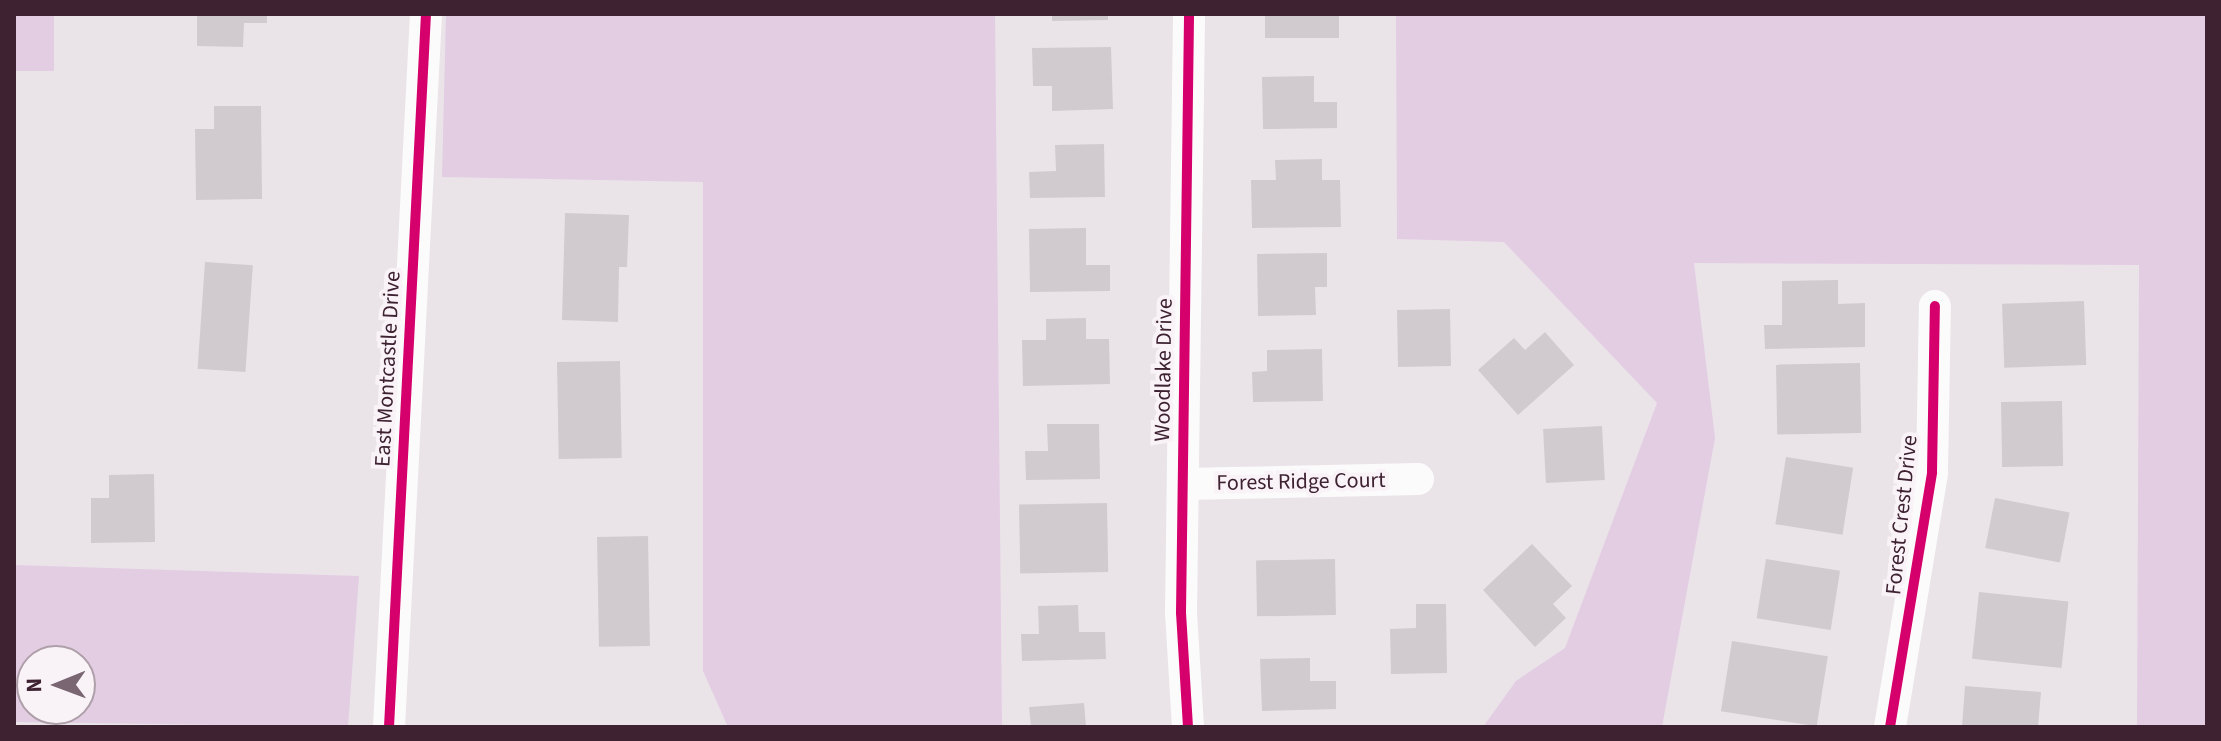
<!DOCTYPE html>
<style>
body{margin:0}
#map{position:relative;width:2221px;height:741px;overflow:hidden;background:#eae4e9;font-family:"Source Sans 3",sans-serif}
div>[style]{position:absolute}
.green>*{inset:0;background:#e3cde3;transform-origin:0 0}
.building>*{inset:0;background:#d1cbcf;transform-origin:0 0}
.minor>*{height:32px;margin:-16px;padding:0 16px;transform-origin:16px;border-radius:16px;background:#fcfbfc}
.cycleway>*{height:10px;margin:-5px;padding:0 5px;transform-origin:5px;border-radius:5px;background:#d6006c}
span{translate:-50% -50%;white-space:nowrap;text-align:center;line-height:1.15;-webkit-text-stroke:8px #f9f3f8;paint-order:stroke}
.street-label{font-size:22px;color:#3e2232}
.frame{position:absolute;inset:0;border:16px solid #3e2232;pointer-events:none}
.north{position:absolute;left:16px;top:645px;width:80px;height:80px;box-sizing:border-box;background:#f9f3f8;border:2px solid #ae9fa9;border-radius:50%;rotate:269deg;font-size:22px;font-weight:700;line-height:32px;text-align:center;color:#3e2232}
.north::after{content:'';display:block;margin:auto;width:28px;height:36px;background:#7a6672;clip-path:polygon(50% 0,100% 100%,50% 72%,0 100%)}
</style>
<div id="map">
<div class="green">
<div style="left:14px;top:14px;width:40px;height:57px"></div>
<div style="clip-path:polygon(446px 14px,995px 14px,1002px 727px,728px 727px,703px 671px,703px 182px,442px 177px)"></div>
<div style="clip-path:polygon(1396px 14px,2207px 14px,2207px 727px,2137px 727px,2139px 265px,1694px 263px,1715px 438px,1662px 727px,1483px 727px,1516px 681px,1565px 648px,1657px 403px,1504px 242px,1397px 239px)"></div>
<div style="clip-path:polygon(evenodd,14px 565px,359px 576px,348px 727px,14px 722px,14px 565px,32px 661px,80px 661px,80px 709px,32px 709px,32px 661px)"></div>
</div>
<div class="building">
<div style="clip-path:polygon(197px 14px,267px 14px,267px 23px,244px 23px,243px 47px,197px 46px)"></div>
<div style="clip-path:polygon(1052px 14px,1108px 14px,1108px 20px,1052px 21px)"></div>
<div style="left:1265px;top:14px;width:74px;height:24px"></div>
<div style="clip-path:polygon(1111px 47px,1113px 109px,1052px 111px,1052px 86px,1033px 86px,1032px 48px)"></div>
<div style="clip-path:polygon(1314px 76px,1314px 102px,1337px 102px,1337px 128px,1263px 129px,1262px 77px)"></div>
<div style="clip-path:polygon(214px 106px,261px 106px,262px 199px,196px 200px,195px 129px,214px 129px)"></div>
<div style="clip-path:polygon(1104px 144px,1105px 197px,1030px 198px,1029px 172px,1056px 171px,1055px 145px)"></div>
<div style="clip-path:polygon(1322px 159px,1322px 180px,1340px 180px,1341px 227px,1252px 228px,1251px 180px,1276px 180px,1275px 160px)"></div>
<div style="clip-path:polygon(565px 213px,629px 215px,627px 267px,619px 267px,618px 322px,562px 320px)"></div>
<div style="clip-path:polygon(1086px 228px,1086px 265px,1110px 265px,1110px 291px,1030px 292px,1029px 229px)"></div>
<div style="clip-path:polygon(1327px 253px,1327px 287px,1315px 287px,1316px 315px,1258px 316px,1257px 254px)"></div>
<div style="left:205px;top:262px;width:48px;height:107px;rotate:4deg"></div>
<div style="clip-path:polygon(1838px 280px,1838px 304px,1865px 303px,1865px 347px,1765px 349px,1764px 325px,1782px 325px,1782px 281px)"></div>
<div style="left:2084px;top:301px;width:64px;height:82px;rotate:88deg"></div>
<div style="left:1450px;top:309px;width:57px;height:53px;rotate:89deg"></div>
<div style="clip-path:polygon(1086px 318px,1086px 339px,1109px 339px,1110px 384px,1023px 386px,1022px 340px,1046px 340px,1046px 319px)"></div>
<div style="clip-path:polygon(1545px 332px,1574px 365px,1518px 415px,1478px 370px,1514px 338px,1525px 350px)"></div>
<div style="clip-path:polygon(1322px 349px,1323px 401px,1253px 402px,1252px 372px,1267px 371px,1267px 350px)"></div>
<div style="left:620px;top:361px;width:97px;height:63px;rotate:89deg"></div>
<div style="left:1860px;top:363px;width:70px;height:84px;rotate:89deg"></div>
<div style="left:2062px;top:401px;width:65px;height:61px;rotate:89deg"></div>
<div style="clip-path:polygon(1047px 424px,1099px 424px,1100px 479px,1026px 480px,1025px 451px,1048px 451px)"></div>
<div style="left:1602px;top:426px;width:54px;height:59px;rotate:87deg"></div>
<div style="left:1786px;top:457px;width:68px;height:68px;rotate:9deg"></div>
<div style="clip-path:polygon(154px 474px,155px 542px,91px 543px,91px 498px,109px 498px,109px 475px)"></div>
<div style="left:1995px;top:498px;width:76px;height:51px;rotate:11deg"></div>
<div style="left:1107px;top:503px;width:69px;height:88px;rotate:89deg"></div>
<div style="left:648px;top:536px;width:110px;height:51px;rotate:89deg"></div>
<div style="clip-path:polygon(1532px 544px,1572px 586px,1553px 604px,1566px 618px,1535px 647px,1483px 590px)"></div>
<div style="left:1335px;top:559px;width:56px;height:79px;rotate:89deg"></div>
<div style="left:1766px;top:559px;width:75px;height:60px;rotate:9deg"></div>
<div style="left:1979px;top:592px;width:90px;height:67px;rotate:6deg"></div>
<div style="clip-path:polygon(1416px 604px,1446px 604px,1447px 673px,1391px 674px,1390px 629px,1416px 628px)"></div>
<div style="clip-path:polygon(1078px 605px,1079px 632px,1105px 632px,1106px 659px,1022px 661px,1021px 634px,1039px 634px,1038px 606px)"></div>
<div style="left:1732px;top:641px;width:97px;height:71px;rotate:9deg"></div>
<div style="clip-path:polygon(1310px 658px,1310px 681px,1336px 681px,1336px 709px,1262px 711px,1260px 659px)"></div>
<div style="clip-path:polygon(1965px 686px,2041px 692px,2038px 727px,1962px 727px)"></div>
<div style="clip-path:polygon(1084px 703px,1086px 727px,1031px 727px,1029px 707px)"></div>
</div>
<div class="minor">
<div style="left:1183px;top:484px;width:235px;rotate:-1.2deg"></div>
<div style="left:389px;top:727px;width:714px;rotate:-87.03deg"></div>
<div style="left:1188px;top:727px;width:114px;rotate:-93.5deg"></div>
<div style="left:1181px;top:613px;width:599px;rotate:-89.23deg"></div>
<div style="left:1890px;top:727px;width:258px;rotate:-80.6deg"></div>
<div style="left:1932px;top:472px;width:166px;rotate:-89deg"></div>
</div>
<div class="cycleway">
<div style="left:389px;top:727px;width:714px;rotate:-87.03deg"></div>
<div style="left:1188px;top:727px;width:114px;rotate:-93.5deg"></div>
<div style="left:1181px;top:613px;width:599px;rotate:-89.23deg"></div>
<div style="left:1890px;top:727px;width:258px;rotate:-80.6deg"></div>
<div style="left:1932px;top:472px;width:166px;rotate:-89deg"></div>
</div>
<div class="street-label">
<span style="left:388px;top:369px;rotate:-87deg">East Montcastle Drive</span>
<span style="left:1164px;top:370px;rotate:-89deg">Woodlake Drive</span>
<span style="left:1301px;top:482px;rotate:-1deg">Forest Ridge Court</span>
<span style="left:1902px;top:515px;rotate:-84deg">Forest Crest Drive</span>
</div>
<div class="frame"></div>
<div class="north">N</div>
</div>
